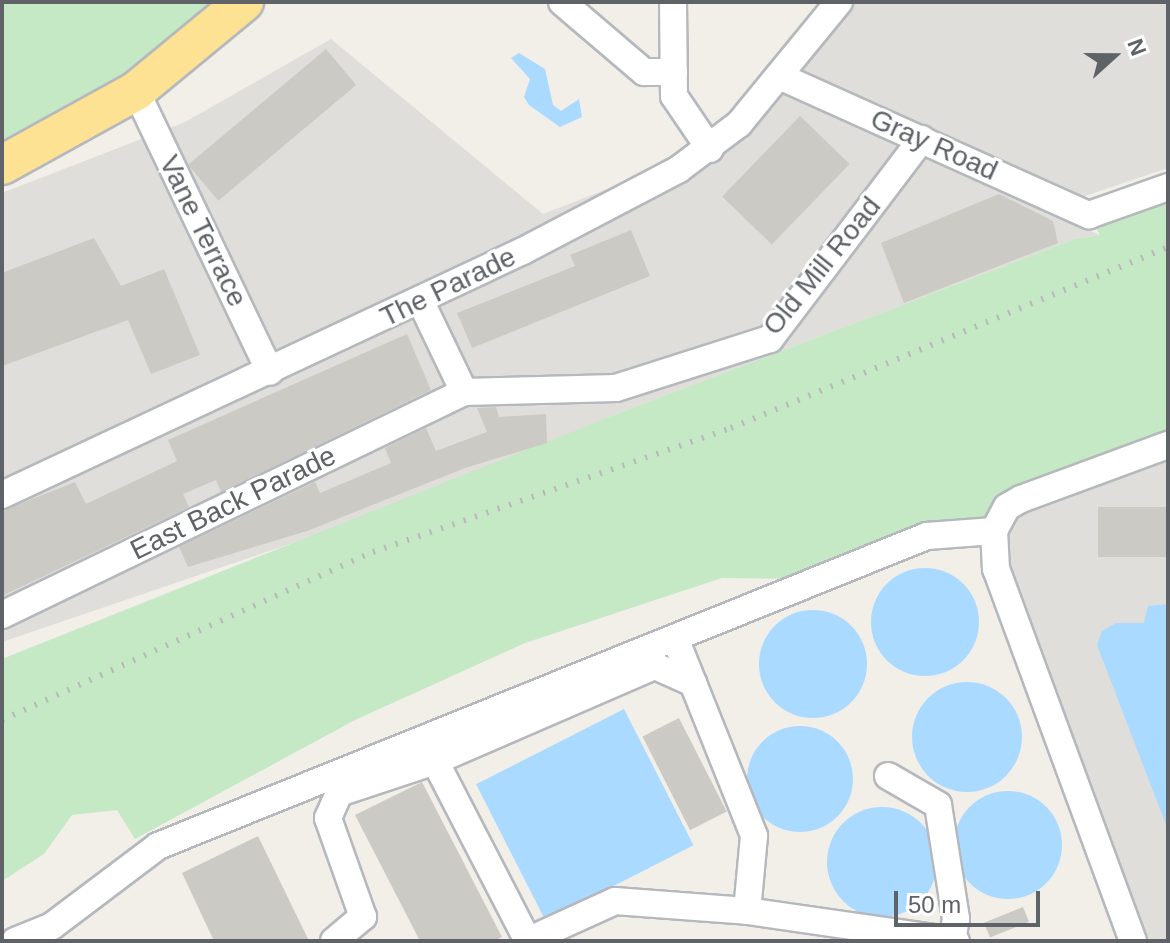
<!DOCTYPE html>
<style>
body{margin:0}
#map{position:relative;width:1170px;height:943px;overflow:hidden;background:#f1efe8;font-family:Helvetica,sans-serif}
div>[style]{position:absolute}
.industrial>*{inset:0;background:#e0deda}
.green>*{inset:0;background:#c5e8c5}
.water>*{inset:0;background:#aadaff;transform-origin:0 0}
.round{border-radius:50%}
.building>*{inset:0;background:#cccac5;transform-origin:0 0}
.roads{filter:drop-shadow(2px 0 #b5b8bc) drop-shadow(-2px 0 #b5b8bc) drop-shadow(0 2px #b5b8bc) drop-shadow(0 -2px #b5b8bc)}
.minor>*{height:26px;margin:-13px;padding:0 13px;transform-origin:13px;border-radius:13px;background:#fff}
.highway>*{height:38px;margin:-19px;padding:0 19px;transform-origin:19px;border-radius:19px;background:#fde293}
.rail>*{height:6px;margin-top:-3px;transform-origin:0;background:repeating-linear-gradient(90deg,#b6b7b8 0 2px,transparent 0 12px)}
span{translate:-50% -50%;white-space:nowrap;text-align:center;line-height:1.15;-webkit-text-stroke:6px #fff;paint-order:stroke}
.street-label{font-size:28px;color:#5f6368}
.frame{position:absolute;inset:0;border:4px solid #5f6368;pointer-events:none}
.north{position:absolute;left:1074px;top:16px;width:80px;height:80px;-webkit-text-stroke:6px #fff;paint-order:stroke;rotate:69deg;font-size:22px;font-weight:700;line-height:32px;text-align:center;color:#5f6368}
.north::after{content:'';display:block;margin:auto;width:28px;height:36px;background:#5f6368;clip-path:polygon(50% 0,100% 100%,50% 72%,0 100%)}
.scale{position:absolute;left:894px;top:891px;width:146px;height:36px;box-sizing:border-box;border:4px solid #5f6368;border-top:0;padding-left:10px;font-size:24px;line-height:28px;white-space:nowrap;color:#5f6368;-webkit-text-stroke:6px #fff;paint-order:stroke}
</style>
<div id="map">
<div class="industrial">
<div style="clip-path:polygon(834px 2px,1168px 2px,1168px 168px,1043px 210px,1100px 235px,1075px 239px,619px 413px,325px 532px,2px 642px,2px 193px,185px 122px,331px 39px,543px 214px,710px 149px)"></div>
<div style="clip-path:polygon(1168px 445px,1168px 941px,1133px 941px,996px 569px,1007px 507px)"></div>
</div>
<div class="green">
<div style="clip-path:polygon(2px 2px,244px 2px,2px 165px)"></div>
<div style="clip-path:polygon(1168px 187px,1168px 445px,1021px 499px,994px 531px,821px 579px,722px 578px,525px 643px,355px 720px,135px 839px,117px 810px,72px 815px,44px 854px,2px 881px,2px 659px,619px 413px,1075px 239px,1100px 235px,1089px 215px)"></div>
</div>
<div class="water">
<div style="clip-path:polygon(519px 53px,545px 69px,553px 105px,561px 111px,579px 99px,582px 117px,560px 127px,529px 105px,524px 97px,530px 79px,511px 58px)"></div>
<div class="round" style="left:871px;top:568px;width:108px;height:108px"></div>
<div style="clip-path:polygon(1168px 604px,1168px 830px,1097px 645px,1102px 631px,1116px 623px,1144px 623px,1148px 606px)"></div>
<div class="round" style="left:759px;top:610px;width:108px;height:108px"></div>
<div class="round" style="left:912px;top:682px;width:110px;height:110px"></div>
<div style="left:624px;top:709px;width:153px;height:166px;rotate:63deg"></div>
<div class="round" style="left:747px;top:726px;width:106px;height:106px"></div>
<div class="round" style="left:954px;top:791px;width:108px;height:108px"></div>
<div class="round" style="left:827px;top:807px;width:110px;height:110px"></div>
</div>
<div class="building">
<div style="left:326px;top:49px;width:47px;height:180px;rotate:50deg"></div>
<div style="left:800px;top:116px;width:69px;height:112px;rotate:44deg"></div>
<div style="clip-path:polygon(999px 194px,1053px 221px,1058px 243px,904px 303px,881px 243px)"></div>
<div style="clip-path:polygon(631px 230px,650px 276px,472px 348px,457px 313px,575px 266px,570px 255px)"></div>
<div style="clip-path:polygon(94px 238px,121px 286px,164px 269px,200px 355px,151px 374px,128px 320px,2px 366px,2px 273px)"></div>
<div style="clip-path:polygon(407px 334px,431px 390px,221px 492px,216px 480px,183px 494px,189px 507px,2px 596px,2px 511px,75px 482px,86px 504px,177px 461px,168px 440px)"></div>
<div style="clip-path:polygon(496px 407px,499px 417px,546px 414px,547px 443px,465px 468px,307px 531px,188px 567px,179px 547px,315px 482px,320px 493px,391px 463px,385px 448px,426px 428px,436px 451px,487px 432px,477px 408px)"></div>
<div style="left:1168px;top:507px;width:50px;height:70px;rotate:90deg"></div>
<div style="left:679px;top:718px;width:105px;height:41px;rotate:63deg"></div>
<div style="clip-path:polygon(422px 782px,502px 937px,494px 941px,420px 941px,355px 815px)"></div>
<div style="clip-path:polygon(258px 836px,309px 941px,214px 941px,182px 873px)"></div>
<div style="left:1023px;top:907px;width:16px;height:42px;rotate:68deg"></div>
</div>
<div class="roads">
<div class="minor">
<div style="left:562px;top:2px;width:108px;rotate:40.5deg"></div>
<div style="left:644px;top:72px;width:30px"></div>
<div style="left:673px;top:2px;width:94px;rotate:89.4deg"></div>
<div style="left:674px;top:96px;width:64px;rotate:55.8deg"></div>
<div style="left:779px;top:76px;width:340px;rotate:24.2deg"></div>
<div style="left:1089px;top:215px;width:84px;rotate:-19.5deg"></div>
<div style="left:136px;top:91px;width:311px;rotate:64.5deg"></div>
<div style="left:420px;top:300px;width:102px;rotate:64.4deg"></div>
<div style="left:2px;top:495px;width:575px;rotate:-25.1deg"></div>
<div style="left:523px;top:251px;width:176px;rotate:-27.7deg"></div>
<div style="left:679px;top:169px;width:75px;rotate:-36.9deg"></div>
<div style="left:739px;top:124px;width:158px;rotate:-50.7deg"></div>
<div style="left:2px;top:615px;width:513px;rotate:-25.77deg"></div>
<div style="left:464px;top:392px;width:152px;rotate:-1.5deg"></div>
<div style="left:616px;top:388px;width:162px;rotate:-17.7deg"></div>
<div style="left:770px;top:339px;width:251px;rotate:-52.8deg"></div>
<div style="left:675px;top:638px;width:213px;rotate:68.2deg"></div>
<div style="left:754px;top:836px;width:75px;rotate:95.3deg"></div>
<div style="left:435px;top:761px;width:203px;rotate:62.7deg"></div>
<div style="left:888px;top:776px;width:58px;rotate:30.1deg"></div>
<div style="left:938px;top:805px;width:115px;rotate:81deg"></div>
<div style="left:956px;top:919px;width:20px;rotate:101deg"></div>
<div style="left:15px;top:941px;width:40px;rotate:-22deg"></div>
<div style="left:52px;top:926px;width:133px;rotate:-37deg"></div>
<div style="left:158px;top:846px;width:829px;rotate:-21.96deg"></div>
<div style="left:927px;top:536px;width:67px;rotate:-4.3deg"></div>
<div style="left:334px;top:941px;width:38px;rotate:-40deg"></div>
<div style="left:363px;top:917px;width:105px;rotate:-109.5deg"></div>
<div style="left:328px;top:818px;width:27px;rotate:-66deg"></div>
<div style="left:339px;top:793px;width:101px;rotate:-18.4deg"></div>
<div style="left:435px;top:761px;width:240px;rotate:-23.4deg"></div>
<div style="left:655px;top:666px;width:42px;rotate:24.1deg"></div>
<div style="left:527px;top:941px;width:97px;rotate:-24.4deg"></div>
<div style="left:615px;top:901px;width:132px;rotate:4.3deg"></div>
<div style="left:747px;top:911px;width:211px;rotate:8.2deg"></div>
<div style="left:1133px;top:941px;width:396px;rotate:-110.2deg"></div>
<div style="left:996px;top:569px;width:38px;rotate:-93deg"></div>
<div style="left:994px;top:531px;width:27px;rotate:-62deg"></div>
<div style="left:1007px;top:507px;width:16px;rotate:-30deg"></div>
<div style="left:1021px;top:499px;width:157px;rotate:-20.2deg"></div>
</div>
<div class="highway">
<div style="left:2px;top:165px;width:153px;rotate:-28.9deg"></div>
<div style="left:136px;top:91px;width:140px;rotate:-39.5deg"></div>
</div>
</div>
<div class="rail">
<div style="left:2px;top:720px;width:407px;rotate:-24.4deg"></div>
<div style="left:373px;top:552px;width:379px;rotate:-19.1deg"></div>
<div style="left:731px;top:428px;width:473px;rotate:-22.5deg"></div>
</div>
<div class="street-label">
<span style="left:934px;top:145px;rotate:24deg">Gray Road</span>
<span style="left:203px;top:231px;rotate:64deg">Vane Terrace</span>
<span style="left:822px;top:266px;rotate:-51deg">Old Mill Road</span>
<span style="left:448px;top:287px;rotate:-26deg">The Parade</span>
<span style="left:233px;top:503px;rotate:-26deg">East Back Parade</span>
</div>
<div class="frame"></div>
<div class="north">N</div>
<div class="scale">50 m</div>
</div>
